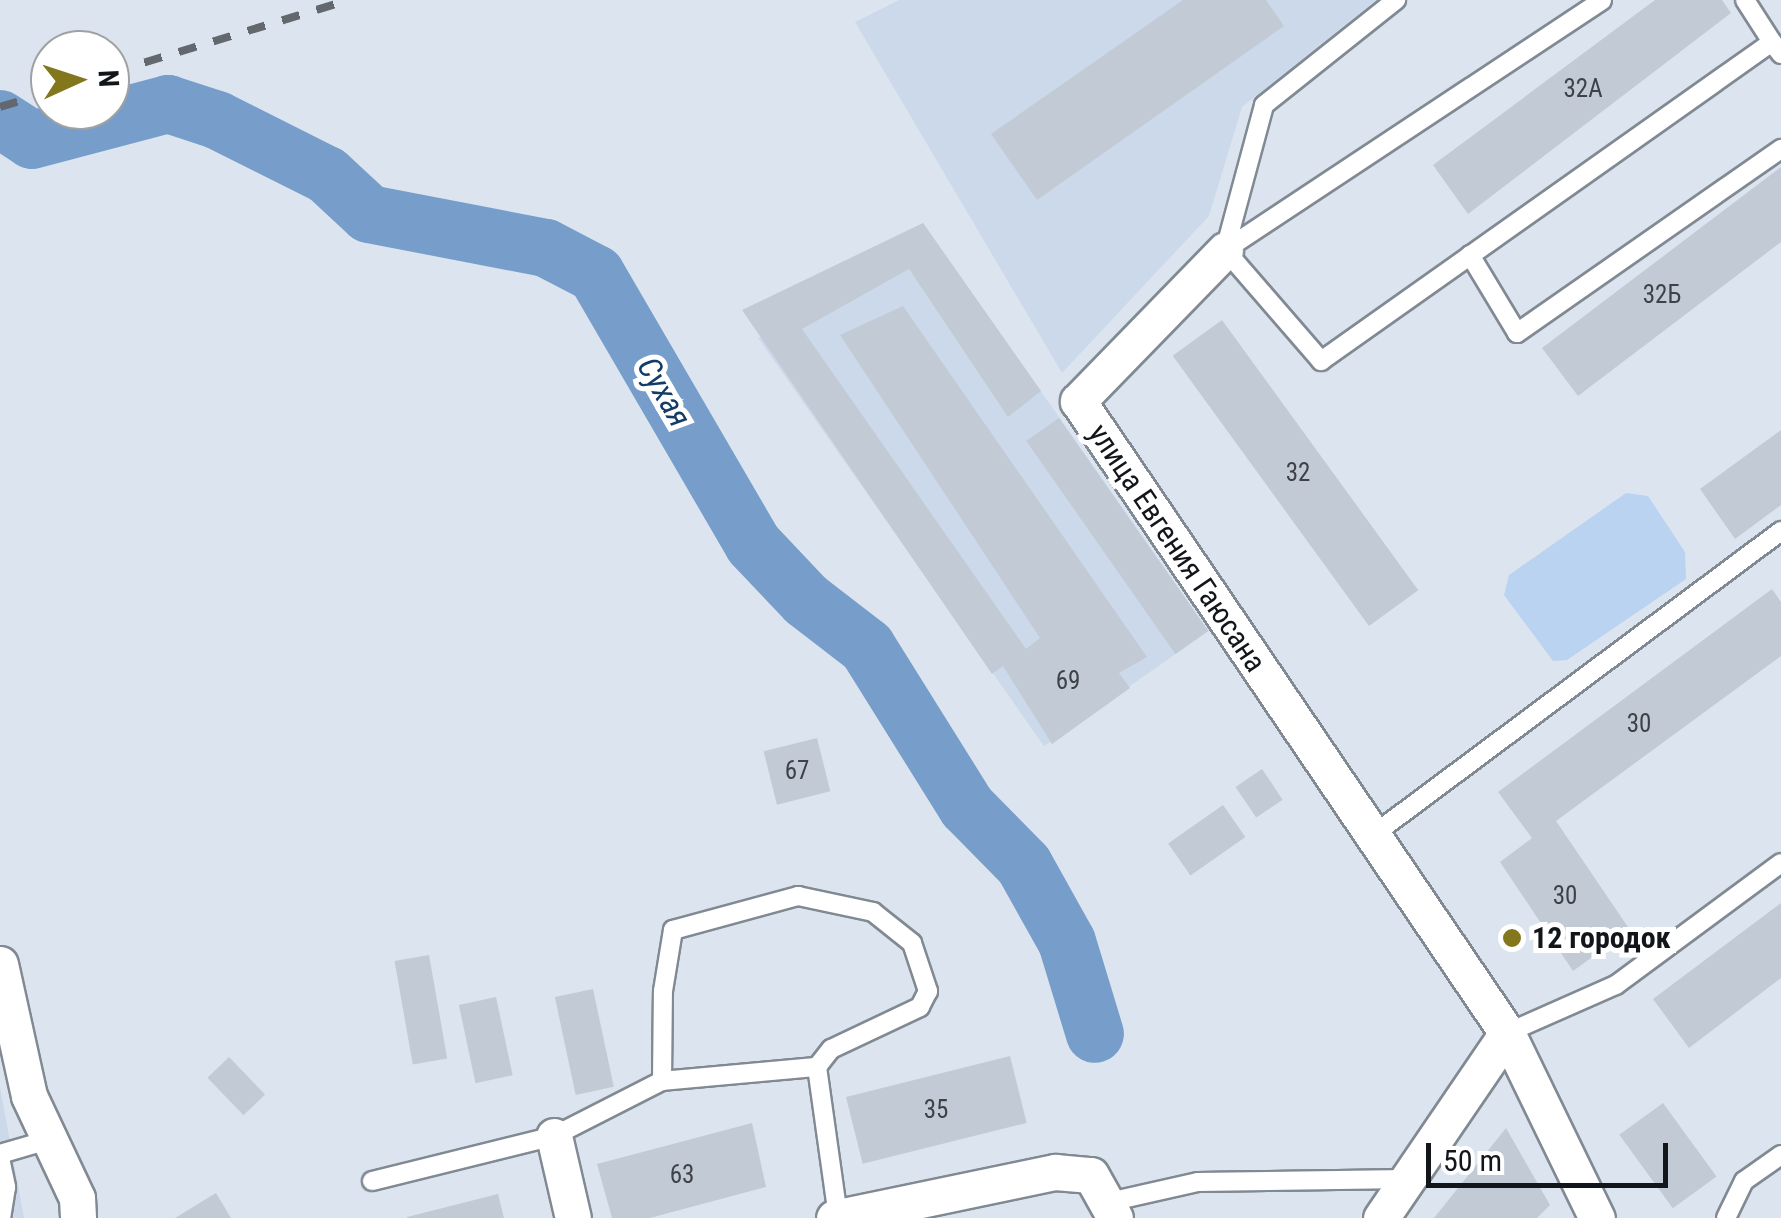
<!DOCTYPE html>
<meta charset="utf-8">
<style>
body{margin:0}
#map{position:relative;width:1781px;height:1218px;overflow:hidden;background:#dce5ef;font-family:"Roboto Condensed",sans-serif}
div>[style]{position:absolute}
.built>*{inset:0;background:#cbd9ea;transform-origin:0 0}
.green>*{inset:0;background:#b9d3f0}
.river>*{height:58px;margin:-29px;padding:0 29px;transform-origin:29px;border-radius:29px;background:#779eca}
.building>*{inset:0;background:#c2cbd5;transform-origin:0 0}
.roads{filter:drop-shadow(2px 0 #818a93) drop-shadow(-2px 0 #818a93) drop-shadow(0 2px #818a93) drop-shadow(0 -2px #818a93)}
.lane>*{height:18px;margin:-9px;padding:0 9px;transform-origin:9px;border-radius:9px;background:#fff}
.street>*{height:35px;margin:-17.5px;padding:0 17.5px;transform-origin:17.5px;border-radius:17.5px;background:#fff}
.rail>*{height:8px;margin-top:-4px;transform-origin:0;background:repeating-linear-gradient(90deg,#62686e 0 18px,transparent 0 36px)}
.dots>*{width:28px;height:28px;translate:-50% -50%;box-sizing:border-box;border:5px solid #fff;border-radius:50%}
span{translate:-50% -50%;white-space:nowrap;text-align:center;line-height:1.15;-webkit-text-stroke:10px #fff;paint-order:stroke}
.number-label{font-size:25px;color:#3e4248}
.number-label span{-webkit-text-stroke-width:0}
.street-label{font-size:30px;color:#121519}
.poi-label{font-size:30px;color:#121519;font-weight:700}
.left{translate:0 -50%;text-align:left}
.water-label{font-size:32px;color:#123b66;font-style:italic}
.north{position:absolute;left:30px;top:30px;width:100px;height:100px;box-sizing:border-box;background:#fff;border:2px solid #a0a1a3;border-radius:50%;rotate:87deg;font-size:28px;font-weight:700;line-height:40px;text-align:center;color:#121519}
.north::after{content:'';display:block;margin:auto;width:35px;height:45px;background:#82771c;clip-path:polygon(50% 0,100% 100%,50% 72%,0 100%)}
.scale{position:absolute;left:1426px;top:1143px;width:242px;height:45px;box-sizing:border-box;border:5px solid #121519;border-top:0;padding-left:12px;font-size:30px;line-height:35px;white-space:nowrap;color:#121519;-webkit-text-stroke:8px #fff;paint-order:stroke}
</style>
<div id="map">
<div class="built">
<div style="clip-path:polygon(899px 0,1376px 0,1242px 107px,1209px 216px,1062px 373px,855px 22px)"></div>
<div style="left:923px;top:223px;width:498px;height:201px;rotate:55deg"></div>
<div style="clip-path:polygon(0 1087px,24px 1218px,0 1218px)"></div>
</div>
<div class="green">
<div style="clip-path:polygon(1626px 493px,1648px 496px,1685px 552px,1686px 579px,1567px 660px,1553px 661px,1504px 595px,1509px 575px)"></div>
</div>
<div class="river">
<div style="left:0;top:119px;width:38px;rotate:33deg"></div>
<div style="left:32px;top:140px;width:141px;rotate:-14.8deg"></div>
<div style="left:168px;top:104px;width:52px;rotate:18.1deg"></div>
<div style="left:217px;top:120px;width:123px;rotate:26.6deg"></div>
<div style="left:327px;top:175px;width:57px;rotate:42.9deg"></div>
<div style="left:369px;top:214px;width:180px;rotate:10.9deg"></div>
<div style="left:546px;top:248px;width:56px;rotate:27.5deg"></div>
<div style="left:596px;top:274px;width:312px;rotate:59.8deg"></div>
<div style="left:753px;top:544px;width:77px;rotate:46.6deg"></div>
<div style="left:806px;top:600px;width:77px;rotate:37.6deg"></div>
<div style="left:867px;top:647px;width:189px;rotate:58deg"></div>
<div style="left:967px;top:807px;width:81px;rotate:45.5deg"></div>
<div style="left:1024px;top:865px;width:88px;rotate:60.8deg"></div>
<div style="left:1067px;top:942px;width:96px;rotate:73.1deg"></div>
</div>
<div class="building">
<div style="clip-path:polygon(1183px 0,1266px 0,1284px 26px,1037px 200px,991px 134px)"></div>
<div style="clip-path:polygon(1655px 0,1722px 0,1731px 13px,1468px 214px,1433px 165px)"></div>
<div style="clip-path:polygon(1781px 167px,1781px 242px,1578px 396px,1542px 348px)"></div>
<div style="clip-path:polygon(923px 223px,1041px 391px,1008px 417px,909px 269px,802px 329px,1026px 649px,1040px 638px,840px 335px,903px 306px,1147px 657px,1119px 673px,1130px 688px,1052px 744px,1003px 666px,992px 674px,742px 310px)"></div>
<div style="left:1222px;top:320px;width:334px;height:61px;rotate:54deg"></div>
<div style="left:1059px;top:418px;width:260px;height:40px;rotate:55deg"></div>
<div style="clip-path:polygon(1781px 430px,1781px 505px,1735px 539px,1700px 489px)"></div>
<div style="clip-path:polygon(1772px 589px,1781px 602px,1781px 656px,1556px 821px,1630px 930px,1573px 971px,1500px 862px,1532px 838px,1498px 792px)"></div>
<div style="left:817px;top:738px;width:55px;height:55px;rotate:76deg"></div>
<div style="left:1262px;top:769px;width:37px;height:32px;rotate:56deg"></div>
<div style="left:1223px;top:805px;width:39px;height:67px;rotate:55deg"></div>
<div style="clip-path:polygon(1781px 903px,1781px 978px,1689px 1048px,1653px 999px)"></div>
<div style="left:429px;top:955px;width:105px;height:35px;rotate:80deg"></div>
<div style="left:593px;top:989px;width:100px;height:39px;rotate:78deg"></div>
<div style="left:496px;top:997px;width:80px;height:38px;rotate:78deg"></div>
<div style="left:1010px;top:1056px;width:69px;height:169px;rotate:76deg"></div>
<div style="left:229px;top:1057px;width:52px;height:30px;rotate:46deg"></div>
<div style="left:1663px;top:1103px;width:91px;height:54px;rotate:54deg"></div>
<div style="clip-path:polygon(752px 1123px,766px 1187px,650px 1218px,612px 1218px,597px 1164px)"></div>
<div style="clip-path:polygon(1506px 1128px,1550px 1205px,1537px 1218px,1434px 1218px)"></div>
<div style="clip-path:polygon(216px 1193px,231px 1218px,175px 1218px)"></div>
<div style="clip-path:polygon(498px 1194px,504px 1218px,407px 1218px,407px 1217px)"></div>
</div>
<div class="roads">
<div class="lane">
<div style="left:1745px;top:0;width:50px;rotate:57.3deg"></div>
<div style="left:1225px;top:250px;width:147px;rotate:49.1deg"></div>
<div style="left:1321px;top:361px;width:552px;rotate:-35.27deg"></div>
<div style="left:1772px;top:42px;width:15px;rotate:53deg"></div>
<div style="left:1225px;top:250px;width:452px;rotate:-33.5deg"></div>
<div style="left:1225px;top:250px;width:150px;rotate:-74.9deg"></div>
<div style="left:1264px;top:105px;width:169px;rotate:-38.5deg"></div>
<div style="left:1470px;top:255px;width:91px;rotate:58.9deg"></div>
<div style="left:1517px;top:333px;width:322px;rotate:-34.9deg"></div>
<div style="left:1373px;top:835px;width:509px;rotate:-36.69deg"></div>
<div style="left:1507px;top:1033px;width:119px;rotate:-23.8deg"></div>
<div style="left:1616px;top:985px;width:205px;rotate:-36.5deg"></div>
<div style="left:662px;top:1081px;width:156px;rotate:-5.2deg"></div>
<div style="left:0;top:1154px;width:47px;rotate:-16.1deg"></div>
<div style="left:0;top:1158px;width:30px;rotate:78deg"></div>
<div style="left:6px;top:1187px;width:31px;rotate:99deg"></div>
<div style="left:372px;top:1181px;width:187px;rotate:-13.9deg"></div>
<div style="left:554px;top:1136px;width:121px;rotate:-27deg"></div>
<div style="left:662px;top:1081px;width:90px;rotate:-89.4deg"></div>
<div style="left:663px;top:991px;width:62px;rotate:-80.7deg"></div>
<div style="left:673px;top:930px;width:130px;rotate:-15.2deg"></div>
<div style="left:798px;top:896px;width:77px;rotate:12deg"></div>
<div style="left:873px;top:912px;width:50px;rotate:38.5deg"></div>
<div style="left:912px;top:943px;width:51px;rotate:71.6deg"></div>
<div style="left:928px;top:991px;width:18px;rotate:117deg"></div>
<div style="left:920px;top:1007px;width:98px;rotate:154.7deg"></div>
<div style="left:831px;top:1049px;width:23px;rotate:128deg"></div>
<div style="left:817px;top:1067px;width:151px;rotate:82deg"></div>
<div style="left:1109px;top:1202px;width:91px;rotate:-12.7deg"></div>
<div style="left:1198px;top:1182px;width:209px;rotate:-0.8deg"></div>
<div style="left:1726px;top:1218px;width:41px;rotate:-64.1deg"></div>
<div style="left:1744px;top:1181px;width:45px;rotate:-35.1deg"></div>
</div>
<div class="street">
<div style="left:1225px;top:250px;width:211px;rotate:134.2deg"></div>
<div style="left:1078px;top:401px;width:764px;rotate:55.83deg"></div>
<div style="left:1507px;top:1033px;width:206px;rotate:64.1deg"></div>
<div style="left:0;top:964px;width:135px;rotate:77.6deg"></div>
<div style="left:29px;top:1096px;width:113px;rotate:64.8deg"></div>
<div style="left:77px;top:1198px;width:20px;rotate:87deg"></div>
<div style="left:554px;top:1136px;width:84px;rotate:77deg"></div>
<div style="left:834px;top:1218px;width:226px;rotate:-11.8deg"></div>
<div style="left:1055px;top:1172px;width:36px;rotate:5deg"></div>
<div style="left:1091px;top:1175px;width:49px;rotate:60.8deg"></div>
<div style="left:1381px;top:1218px;width:224px;rotate:-55.7deg"></div>
</div>
</div>
<div class="rail">
<div style="left:110px;top:73px;width:250px;rotate:-17deg"></div>
<div style="left:0;top:107px;width:52px;rotate:-16.7deg"></div>
</div>
<div class="dots">
<div style="left:1512px;top:938px;background:#82771c"></div>
</div>
<div class="number-label">
<span style="left:1583px;top:89px">32А</span>
<span style="left:1662px;top:295px">32Б</span>
<span style="left:1298px;top:473px">32</span>
<span style="left:1068px;top:681px">69</span>
<span style="left:1639px;top:724px">30</span>
<span style="left:797px;top:771px">67</span>
<span style="left:1565px;top:896px">30</span>
<span style="left:936px;top:1110px">35</span>
<span style="left:682px;top:1175px">63</span>
</div>
<div class="street-label">
<span style="left:1177px;top:548px;rotate:56deg">улица Евгения Гаюсана</span>
</div>
<div class="poi-label">
<span class="left" style="left:1532px;top:938px">12 городок</span>
</div>
<div class="water-label">
<span style="left:664px;top:392px;rotate:60deg">Сухая</span>
</div>
<div class="north">N</div>
<div class="scale">50 m</div>
</div>
